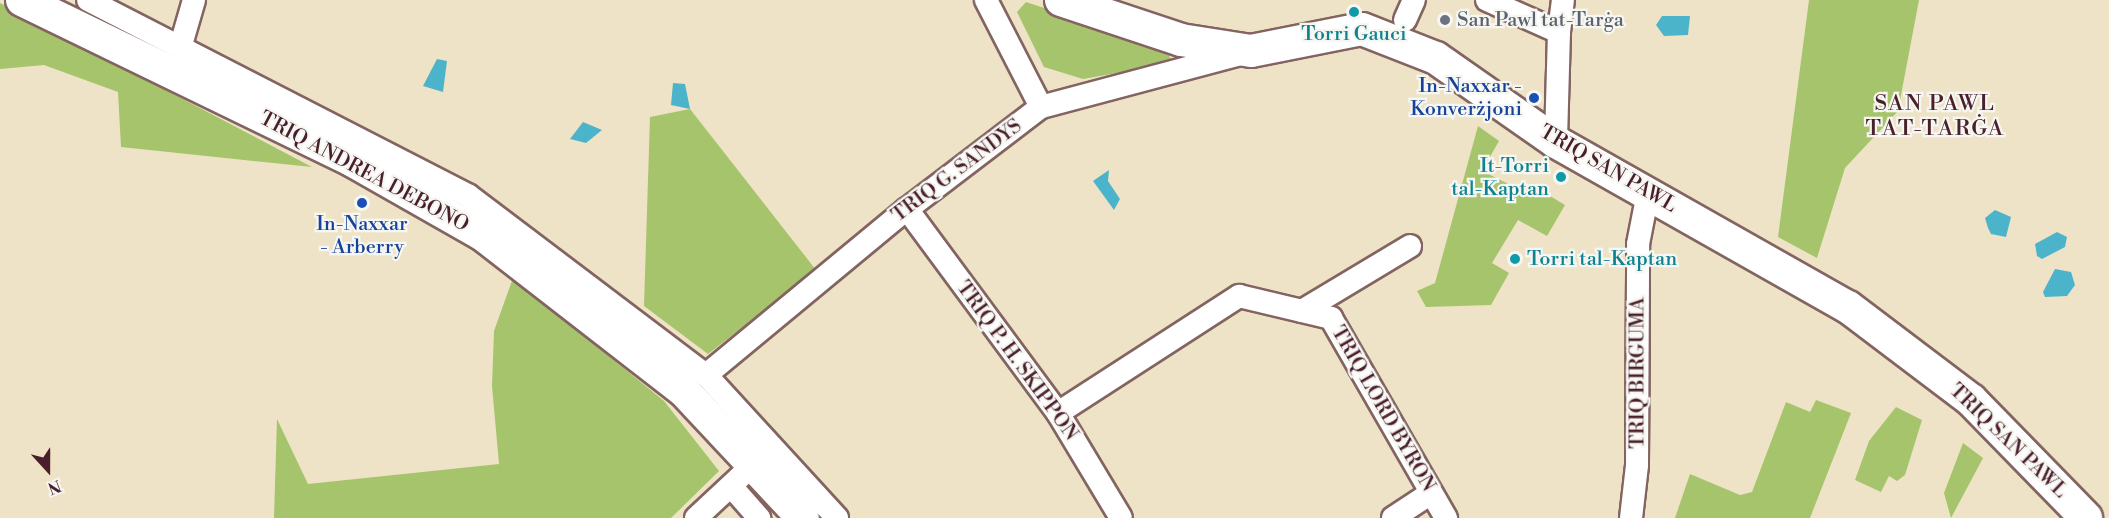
<!DOCTYPE html>
<meta charset="utf-8">
<style>
body{margin:0}
#map{position:relative;width:2109px;height:518px;overflow:hidden;background:#eee3c6;font-family:"Libre Bodoni",serif}
div>[style]{position:absolute}
.green>*{inset:0;background:#a6c46b}
.water>*{inset:0;background:#4cb4ca}
.roads{filter:drop-shadow(2px 0 #836461) drop-shadow(-2px 0 #836461) drop-shadow(0 2px #836461) drop-shadow(0 -2px #836461)}
.street>*{height:22px;margin:-11px;padding:0 11px;transform-origin:11px;border-radius:11px;background:#fff}
.secondary>*{height:32px;margin:-16px;padding:0 16px;transform-origin:16px;border-radius:16px;background:#fff}
.dots>*{width:16px;height:16px;translate:-50% -50%;box-sizing:border-box;border:3px solid #f6f6f2;border-radius:50%}
span{translate:-50% -50%;white-space:nowrap;text-align:center;line-height:1.15;-webkit-text-stroke:4.5px #f6f6f2;paint-order:stroke}
.worship-label{font-size:20px;color:#5b616d}
.left{translate:0 -50%;text-align:left}
.culture-label{font-size:20px;color:#0d838f}
.right{translate:-100% -50%;text-align:right}
.transit-label{font-size:20px;color:#164399}
.street-label{font-size:20px;color:#4a1f2b}
.quarter-label{font-size:22px;color:#4a1f2b;letter-spacing:1.5px}
.north{position:absolute;left:18px;top:440px;width:60px;height:60px;-webkit-text-stroke:4px #f6f6f2;paint-order:stroke;rotate:159deg;font-size:16px;font-weight:700;line-height:24px;text-align:center;color:#4a1f2b}
.north::after{content:'';display:block;margin:auto;width:21px;height:27px;background:#4a1f2b;clip-path:polygon(50% 0,100% 100%,50% 72%,0 100%)}
</style>
<div id="map">
<div class="green">
<div style="clip-path:polygon(1809px 0,1919px 0,1898px 111px,1845px 168px,1817px 258px,1778px 237px)"></div>
<div style="clip-path:polygon(1026px 2px,1165px 48px,1173px 63px,1083px 79px,1044px 67px,1017px 12px)"></div>
<div style="clip-path:polygon(0 3px,312px 167px,121px 147px,118px 92px,44px 65px,0 69px)"></div>
<div style="clip-path:polygon(690px 109px,816px 270px,708px 354px,644px 306px,650px 117px)"></div>
<div style="clip-path:polygon(1478px 126px,1499px 141px,1482px 171px,1531px 195px,1535px 187px,1565px 205px,1547px 236px,1518px 220px,1492px 263px,1509px 273px,1491px 305px,1426px 307px,1417px 291px,1435px 283px)"></div>
<div style="clip-path:polygon(513px 278px,664px 401px,719px 471px,671px 518px,274px 518px,277px 419px,308px 484px,499px 464px,492px 386px,494px 331px)"></div>
<div style="clip-path:polygon(1816px 400px,1851px 413px,1810px 518px,1675px 518px,1690px 474px,1740px 495px,1752px 492px,1786px 402px,1810px 412px)"></div>
<div style="clip-path:polygon(1896px 407px,1922px 420px,1905px 475px,1897px 481px,1889px 476px,1881px 492px,1855px 480px,1869px 441px)"></div>
<div style="clip-path:polygon(1963px 443px,1983px 458px,1951px 518px,1944px 493px)"></div>
</div>
<div class="water">
<div style="clip-path:polygon(1662px 16px,1690px 16px,1688px 35px,1664px 36px,1656px 25px)"></div>
<div style="clip-path:polygon(437px 59px,447px 61px,443px 92px,423px 86px)"></div>
<div style="clip-path:polygon(673px 83px,685px 84px,690px 109px,671px 105px)"></div>
<div style="clip-path:polygon(583px 122px,602px 130px,586px 143px,570px 139px)"></div>
<div style="clip-path:polygon(1109px 170px,1108px 181px,1120px 199px,1114px 210px,1093px 181px)"></div>
<div style="clip-path:polygon(1995px 210px,2011px 217px,2006px 237px,1991px 234px,1988px 228px,1985px 218px)"></div>
<div style="clip-path:polygon(2057px 232px,2067px 237px,2065px 247px,2042px 259px,2037px 256px,2035px 244px)"></div>
<div style="clip-path:polygon(2055px 269px,2071px 272px,2075px 285px,2067px 296px,2045px 297px,2043px 292px)"></div>
</div>
<div class="roads">
<div class="street">
<div style="left:88px;top:0;width:428px;rotate:27.2deg"></div>
<div style="left:469px;top:196px;width:297px;rotate:37.1deg"></div>
<div style="left:706px;top:375px;width:194px;rotate:47.5deg"></div>
<div style="left:986px;top:0;width:120px;rotate:62.8deg"></div>
<div style="left:1487px;top:0;width:79px;rotate:24deg"></div>
<div style="left:1559px;top:32px;width:110px;rotate:91.6deg"></div>
<div style="left:1405px;top:20px;width:22px;rotate:-66deg"></div>
<div style="left:1559px;top:32px;width:32px;rotate:-83deg"></div>
<div style="left:181px;top:45px;width:47px;rotate:-73.9deg"></div>
<div style="left:907px;top:209px;width:254px;rotate:53.5deg"></div>
<div style="left:1058px;top:413px;width:122px;rotate:59deg"></div>
<div style="left:1302px;top:311px;width:126px;rotate:-31deg"></div>
<div style="left:706px;top:375px;width:261px;rotate:-39.6deg"></div>
<div style="left:907px;top:209px;width:168px;rotate:-37.3deg"></div>
<div style="left:1041px;top:107px;width:210px;rotate:-14.9deg"></div>
<div style="left:1058px;top:413px;width:216px;rotate:-32.9deg"></div>
<div style="left:1239px;top:296px;width:95px;rotate:13.4deg"></div>
<div style="left:1331px;top:318px;width:231px;rotate:60.1deg"></div>
<div style="left:731px;top:486px;width:43px;rotate:48.8deg"></div>
<div style="left:696px;top:518px;width:81px;rotate:-43deg"></div>
<div style="left:1393px;top:518px;width:45px;rotate:-33.3deg"></div>
<div style="left:1631px;top:518px;width:53px;rotate:-83.5deg"></div>
<div style="left:1637px;top:465px;width:221px;rotate:-89.7deg"></div>
<div style="left:1638px;top:244px;width:52px;rotate:-78.9deg"></div>
</div>
<div class="secondary">
<div style="left:22px;top:0;width:368px;rotate:25.9deg"></div>
<div style="left:353px;top:161px;width:150px;rotate:29.6deg"></div>
<div style="left:483px;top:235px;width:254px;rotate:37.8deg"></div>
<div style="left:684px;top:391px;width:174px;rotate:46.9deg"></div>
<div style="left:1061px;top:0;width:126px;rotate:18.4deg"></div>
<div style="left:1181px;top:40px;width:71px;rotate:8.9deg"></div>
<div style="left:1251px;top:51px;width:113px;rotate:-11.2deg"></div>
<div style="left:1362px;top:29px;width:79px;rotate:21.4deg"></div>
<div style="left:1436px;top:58px;width:146px;rotate:35deg"></div>
<div style="left:1556px;top:142px;width:335px;rotate:29.5deg"></div>
<div style="left:1848px;top:307px;width:154px;rotate:37.1deg"></div>
<div style="left:1971px;top:400px;width:165px;rotate:45.7deg"></div>
</div>
</div>
<div class="dots">
<div style="left:1354px;top:12px;background:#0f9aa8"></div>
<div style="left:1445px;top:20px;background:#6b7280"></div>
<div style="left:1534px;top:98px;background:#1a4fb4"></div>
<div style="left:1561px;top:177px;background:#0f9aa8"></div>
<div style="left:362px;top:203px;background:#1a4fb4"></div>
<div style="left:1515px;top:259px;background:#0f9aa8"></div>
</div>
<div class="worship-label">
<span class="left" style="left:1457px;top:20px">San Pawl tat-Tarġa</span>
</div>
<div class="culture-label">
<span style="left:1354px;top:34px">Torri Gauci</span>
<span class="right" style="left:1549px;top:178px">It-Torri<br>tal-Kaptan</span>
<span class="left" style="left:1527px;top:259px">Torri tal-Kaptan</span>
</div>
<div class="transit-label">
<span class="right" style="left:1522px;top:98px">In-Naxxar -<br>Konverżjoni</span>
<span style="left:362px;top:236px">In-Naxxar<br>- Arberry</span>
</div>
<div class="street-label">
<span style="left:1608px;top:169px;rotate:30deg">TRIQ SAN PAWL</span>
<span style="left:957px;top:171px;rotate:-37deg">TRIQ G. SANDYS</span>
<span style="left:364px;top:172px;rotate:28deg">TRIQ ANDREA DEBONO</span>
<span style="left:1017px;top:361px;rotate:54deg">TRIQ P. H. SKIPPON</span>
<span style="left:1638px;top:373px;rotate:-90deg">TRIQ BIRGUMA</span>
<span style="left:1383px;top:409px;rotate:60deg">TRIQ LORD BYRON</span>
<span style="left:2008px;top:441px;rotate:44deg">TRIQ SAN PAWL</span>
</div>
<div class="quarter-label">
<span style="left:1935px;top:116px">SAN PAWL<br>TAT-TARĠA</span>
</div>
<div class="north">N</div>
</div>
